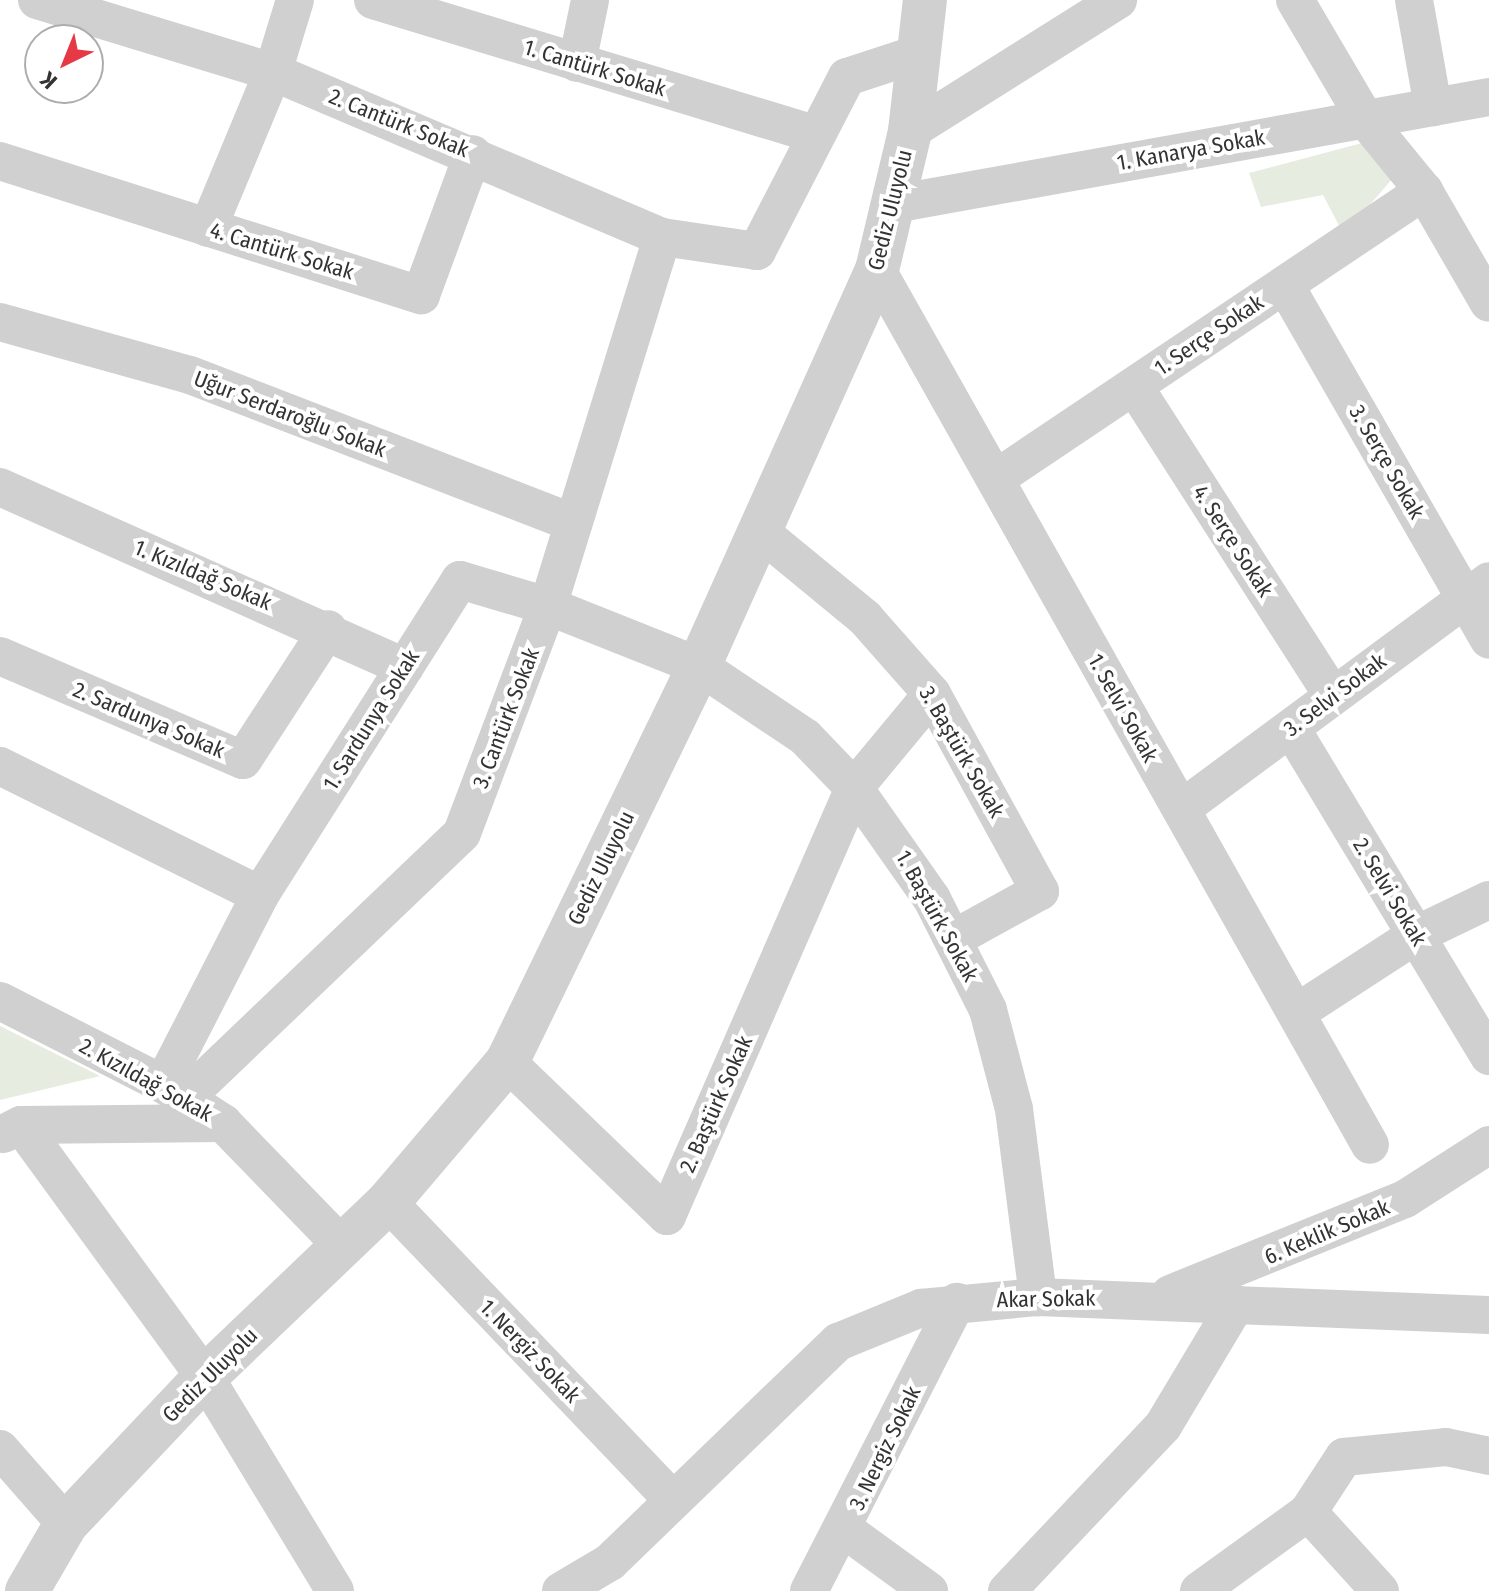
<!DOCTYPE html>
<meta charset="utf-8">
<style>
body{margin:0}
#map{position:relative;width:1489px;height:1591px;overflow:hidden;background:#fff;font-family:"Fira Sans Condensed",sans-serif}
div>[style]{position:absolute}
.green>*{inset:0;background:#e6ecdf}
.minor>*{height:38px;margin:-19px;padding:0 19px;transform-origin:19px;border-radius:19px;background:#d0d0d0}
.tertiary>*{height:44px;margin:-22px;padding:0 22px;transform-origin:22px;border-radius:22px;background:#d0d0d0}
span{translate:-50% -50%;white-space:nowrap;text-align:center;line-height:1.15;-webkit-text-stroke:8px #fff;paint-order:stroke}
.street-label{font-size:22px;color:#333}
.north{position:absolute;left:24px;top:24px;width:80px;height:80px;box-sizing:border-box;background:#fff;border:2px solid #adadad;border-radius:50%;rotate:223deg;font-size:22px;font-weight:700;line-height:32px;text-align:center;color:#333}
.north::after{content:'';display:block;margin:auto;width:28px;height:36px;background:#e63946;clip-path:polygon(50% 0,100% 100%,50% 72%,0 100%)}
</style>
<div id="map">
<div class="green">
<div style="clip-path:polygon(1366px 142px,1392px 179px,1344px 235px,1323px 195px,1261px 207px,1249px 173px)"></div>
<div style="clip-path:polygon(0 1026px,100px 1076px,0 1100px)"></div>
</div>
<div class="minor">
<div style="left:37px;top:0;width:247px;rotate:17deg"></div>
<div style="left:273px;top:72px;width:423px;rotate:23deg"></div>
<div style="left:662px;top:237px;width:96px;rotate:8.4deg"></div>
<div style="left:757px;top:251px;width:196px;rotate:-62.7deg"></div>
<div style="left:847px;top:77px;width:77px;rotate:-18.2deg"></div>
<div style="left:373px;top:0;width:463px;rotate:16.9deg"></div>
<div style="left:1295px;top:0;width:138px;rotate:59.5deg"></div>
<div style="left:1365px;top:119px;width:93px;rotate:50.7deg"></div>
<div style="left:1424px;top:191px;width:129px;rotate:59.9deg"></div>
<div style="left:1414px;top:0;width:109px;rotate:79.9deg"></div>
<div style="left:577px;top:63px;width:64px;rotate:-78.3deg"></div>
<div style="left:910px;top:131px;width:246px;rotate:-32.2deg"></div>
<div style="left:0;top:161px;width:442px;rotate:17.7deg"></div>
<div style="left:421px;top:295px;width:150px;rotate:-69.8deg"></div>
<div style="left:894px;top:204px;width:605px;rotate:-10.19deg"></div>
<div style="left:208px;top:228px;width:169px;rotate:-67.4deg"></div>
<div style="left:273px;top:72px;width:75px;rotate:-73deg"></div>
<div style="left:877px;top:270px;width:1004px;rotate:60.6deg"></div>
<div style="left:1285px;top:285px;width:409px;rotate:60.1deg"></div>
<div style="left:0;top:322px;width:197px;rotate:15.6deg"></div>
<div style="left:190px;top:375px;width:411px;rotate:21.1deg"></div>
<div style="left:1134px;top:386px;width:368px;rotate:57.3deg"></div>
<div style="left:995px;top:479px;width:517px;rotate:-33.87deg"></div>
<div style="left:0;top:487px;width:443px;rotate:24deg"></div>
<div style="left:758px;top:530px;width:139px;rotate:39.4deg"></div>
<div style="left:865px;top:618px;width:101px;rotate:48.6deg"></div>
<div style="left:932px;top:694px;width:225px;rotate:61.3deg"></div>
<div style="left:1040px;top:891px;width:97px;rotate:151.1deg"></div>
<div style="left:0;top:656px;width:264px;rotate:23.2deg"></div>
<div style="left:243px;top:760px;width:156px;rotate:-57deg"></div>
<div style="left:1291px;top:728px;width:383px;rotate:58.9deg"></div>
<div style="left:0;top:766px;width:290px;rotate:26.4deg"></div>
<div style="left:1181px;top:809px;width:383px;rotate:-36.5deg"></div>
<div style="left:0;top:1001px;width:183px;rotate:27deg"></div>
<div style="left:163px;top:1084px;width:72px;rotate:33deg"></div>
<div style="left:223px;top:1123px;width:174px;rotate:45.9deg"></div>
<div style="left:1296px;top:1013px;width:143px;rotate:-33deg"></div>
<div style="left:1416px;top:935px;width:81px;rotate:-25.6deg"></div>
<div style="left:507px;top:1062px;width:222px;rotate:43.9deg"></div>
<div style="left:667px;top:1216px;width:467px;rotate:-66.4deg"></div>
<div style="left:854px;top:788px;width:122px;rotate:-50.3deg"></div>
<div style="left:163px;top:1084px;width:212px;rotate:-62.8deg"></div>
<div style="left:260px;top:895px;width:373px;rotate:-57.6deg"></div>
<div style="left:460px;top:580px;width:92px;rotate:16.5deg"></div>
<div style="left:548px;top:606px;width:162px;rotate:21.7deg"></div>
<div style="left:699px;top:666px;width:128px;rotate:33.8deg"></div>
<div style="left:805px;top:737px;width:71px;rotate:46.1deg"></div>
<div style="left:854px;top:788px;width:136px;rotate:54.9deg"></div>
<div style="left:932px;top:899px;width:124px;rotate:63.2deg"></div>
<div style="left:988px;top:1010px;width:102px;rotate:75.3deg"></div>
<div style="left:1014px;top:1109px;width:190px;rotate:82.7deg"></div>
<div style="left:185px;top:1098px;width:383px;rotate:-43.7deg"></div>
<div style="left:462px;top:833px;width:243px;rotate:-69.3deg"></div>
<div style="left:548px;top:606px;width:386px;rotate:-72.8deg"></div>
<div style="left:21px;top:1125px;width:312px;rotate:53.9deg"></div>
<div style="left:205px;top:1377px;width:250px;rotate:58.7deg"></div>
<div style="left:3px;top:1134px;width:20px;rotate:-27deg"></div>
<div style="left:21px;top:1125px;width:202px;rotate:-0.6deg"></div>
<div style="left:388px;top:1202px;width:412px;rotate:46.3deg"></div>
<div style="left:1170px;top:1294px;width:253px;rotate:-22deg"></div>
<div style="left:1405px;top:1199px;width:100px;rotate:-32.7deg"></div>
<div style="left:0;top:1449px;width:100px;rotate:48.7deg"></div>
<div style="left:1308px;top:1512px;width:107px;rotate:47.7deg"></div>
<div style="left:845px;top:1530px;width:104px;rotate:36deg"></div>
<div style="left:561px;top:1591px;width:57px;rotate:-30.6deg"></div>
<div style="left:610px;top:1562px;width:317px;rotate:-44deg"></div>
<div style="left:838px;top:1342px;width:90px;rotate:-22.3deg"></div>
<div style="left:921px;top:1308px;width:118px;rotate:-5.4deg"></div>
<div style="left:1038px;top:1297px;width:451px;rotate:2.3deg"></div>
<div style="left:809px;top:1591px;width:325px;rotate:-62.9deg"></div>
<div style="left:1007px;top:1591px;width:227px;rotate:-46.6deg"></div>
<div style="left:1163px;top:1426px;width:142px;rotate:-59.1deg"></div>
<div style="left:1199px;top:1591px;width:135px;rotate:-35.9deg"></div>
<div style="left:1308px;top:1512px;width:66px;rotate:-56.8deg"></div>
<div style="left:1344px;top:1457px;width:102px;rotate:-5.6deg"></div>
<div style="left:1446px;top:1447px;width:44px;rotate:11.8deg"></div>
</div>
<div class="tertiary">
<div style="left:27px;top:1591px;width:78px;rotate:-59.8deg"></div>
<div style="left:66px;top:1524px;width:202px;rotate:-46.6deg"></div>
<div style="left:205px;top:1377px;width:253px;rotate:-43.7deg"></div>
<div style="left:388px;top:1202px;width:184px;rotate:-49.6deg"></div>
<div style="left:507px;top:1062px;width:440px;rotate:-64.1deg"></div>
<div style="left:699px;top:666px;width:434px;rotate:-65.8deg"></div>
<div style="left:877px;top:270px;width:143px;rotate:-76.6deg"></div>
<div style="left:910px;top:131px;width:132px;rotate:-83.5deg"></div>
</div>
<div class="street-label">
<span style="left:595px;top:68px;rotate:17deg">1. Cantürk Sokak</span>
<span style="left:399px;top:123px;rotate:22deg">2. Cantürk Sokak</span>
<span style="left:1191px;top:150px;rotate:-10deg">1. Kanarya Sokak</span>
<span style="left:890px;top:210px;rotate:-76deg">Gediz Uluyolu</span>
<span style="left:282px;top:251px;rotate:17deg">4. Cantürk Sokak</span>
<span style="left:1209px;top:335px;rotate:-34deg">1. Serçe Sokak</span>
<span style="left:290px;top:414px;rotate:21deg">Uğur Serdaroğlu Sokak</span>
<span style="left:1387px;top:462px;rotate:60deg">3. Serçe Sokak</span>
<span style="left:1233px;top:541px;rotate:57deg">4. Serçe Sokak</span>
<span style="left:203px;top:575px;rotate:23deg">1. Kızıldağ Sokak</span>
<span style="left:1335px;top:695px;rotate:-37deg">3. Selvi Sokak</span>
<span style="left:1123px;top:708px;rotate:61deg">1. Selvi Sokak</span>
<span style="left:506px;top:718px;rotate:-69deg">3. Cantürk Sokak</span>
<span style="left:149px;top:720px;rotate:23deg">2. Sardunya Sokak</span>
<span style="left:371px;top:720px;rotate:-58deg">1. Sardunya Sokak</span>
<span style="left:962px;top:752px;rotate:60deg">3. Baştürk Sokak</span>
<span style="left:601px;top:868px;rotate:-64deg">Gediz Uluyolu</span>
<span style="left:1390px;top:892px;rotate:59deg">2. Selvi Sokak</span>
<span style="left:937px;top:916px;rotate:61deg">1. Baştürk Sokak</span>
<span style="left:146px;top:1080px;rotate:29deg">2. Kızıldağ Sokak</span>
<span style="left:716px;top:1104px;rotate:-66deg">2. Baştürk Sokak</span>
<span style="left:1327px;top:1232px;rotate:-23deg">6. Keklik Sokak</span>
<span style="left:1046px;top:1299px;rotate:-1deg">Akar Sokak</span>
<span style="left:530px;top:1351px;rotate:46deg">1. Nergiz Sokak</span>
<span style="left:210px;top:1375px;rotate:-45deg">Gediz Uluyolu</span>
<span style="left:885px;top:1448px;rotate:-64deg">3. Nergiz Sokak</span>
</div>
<div class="north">K</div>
</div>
